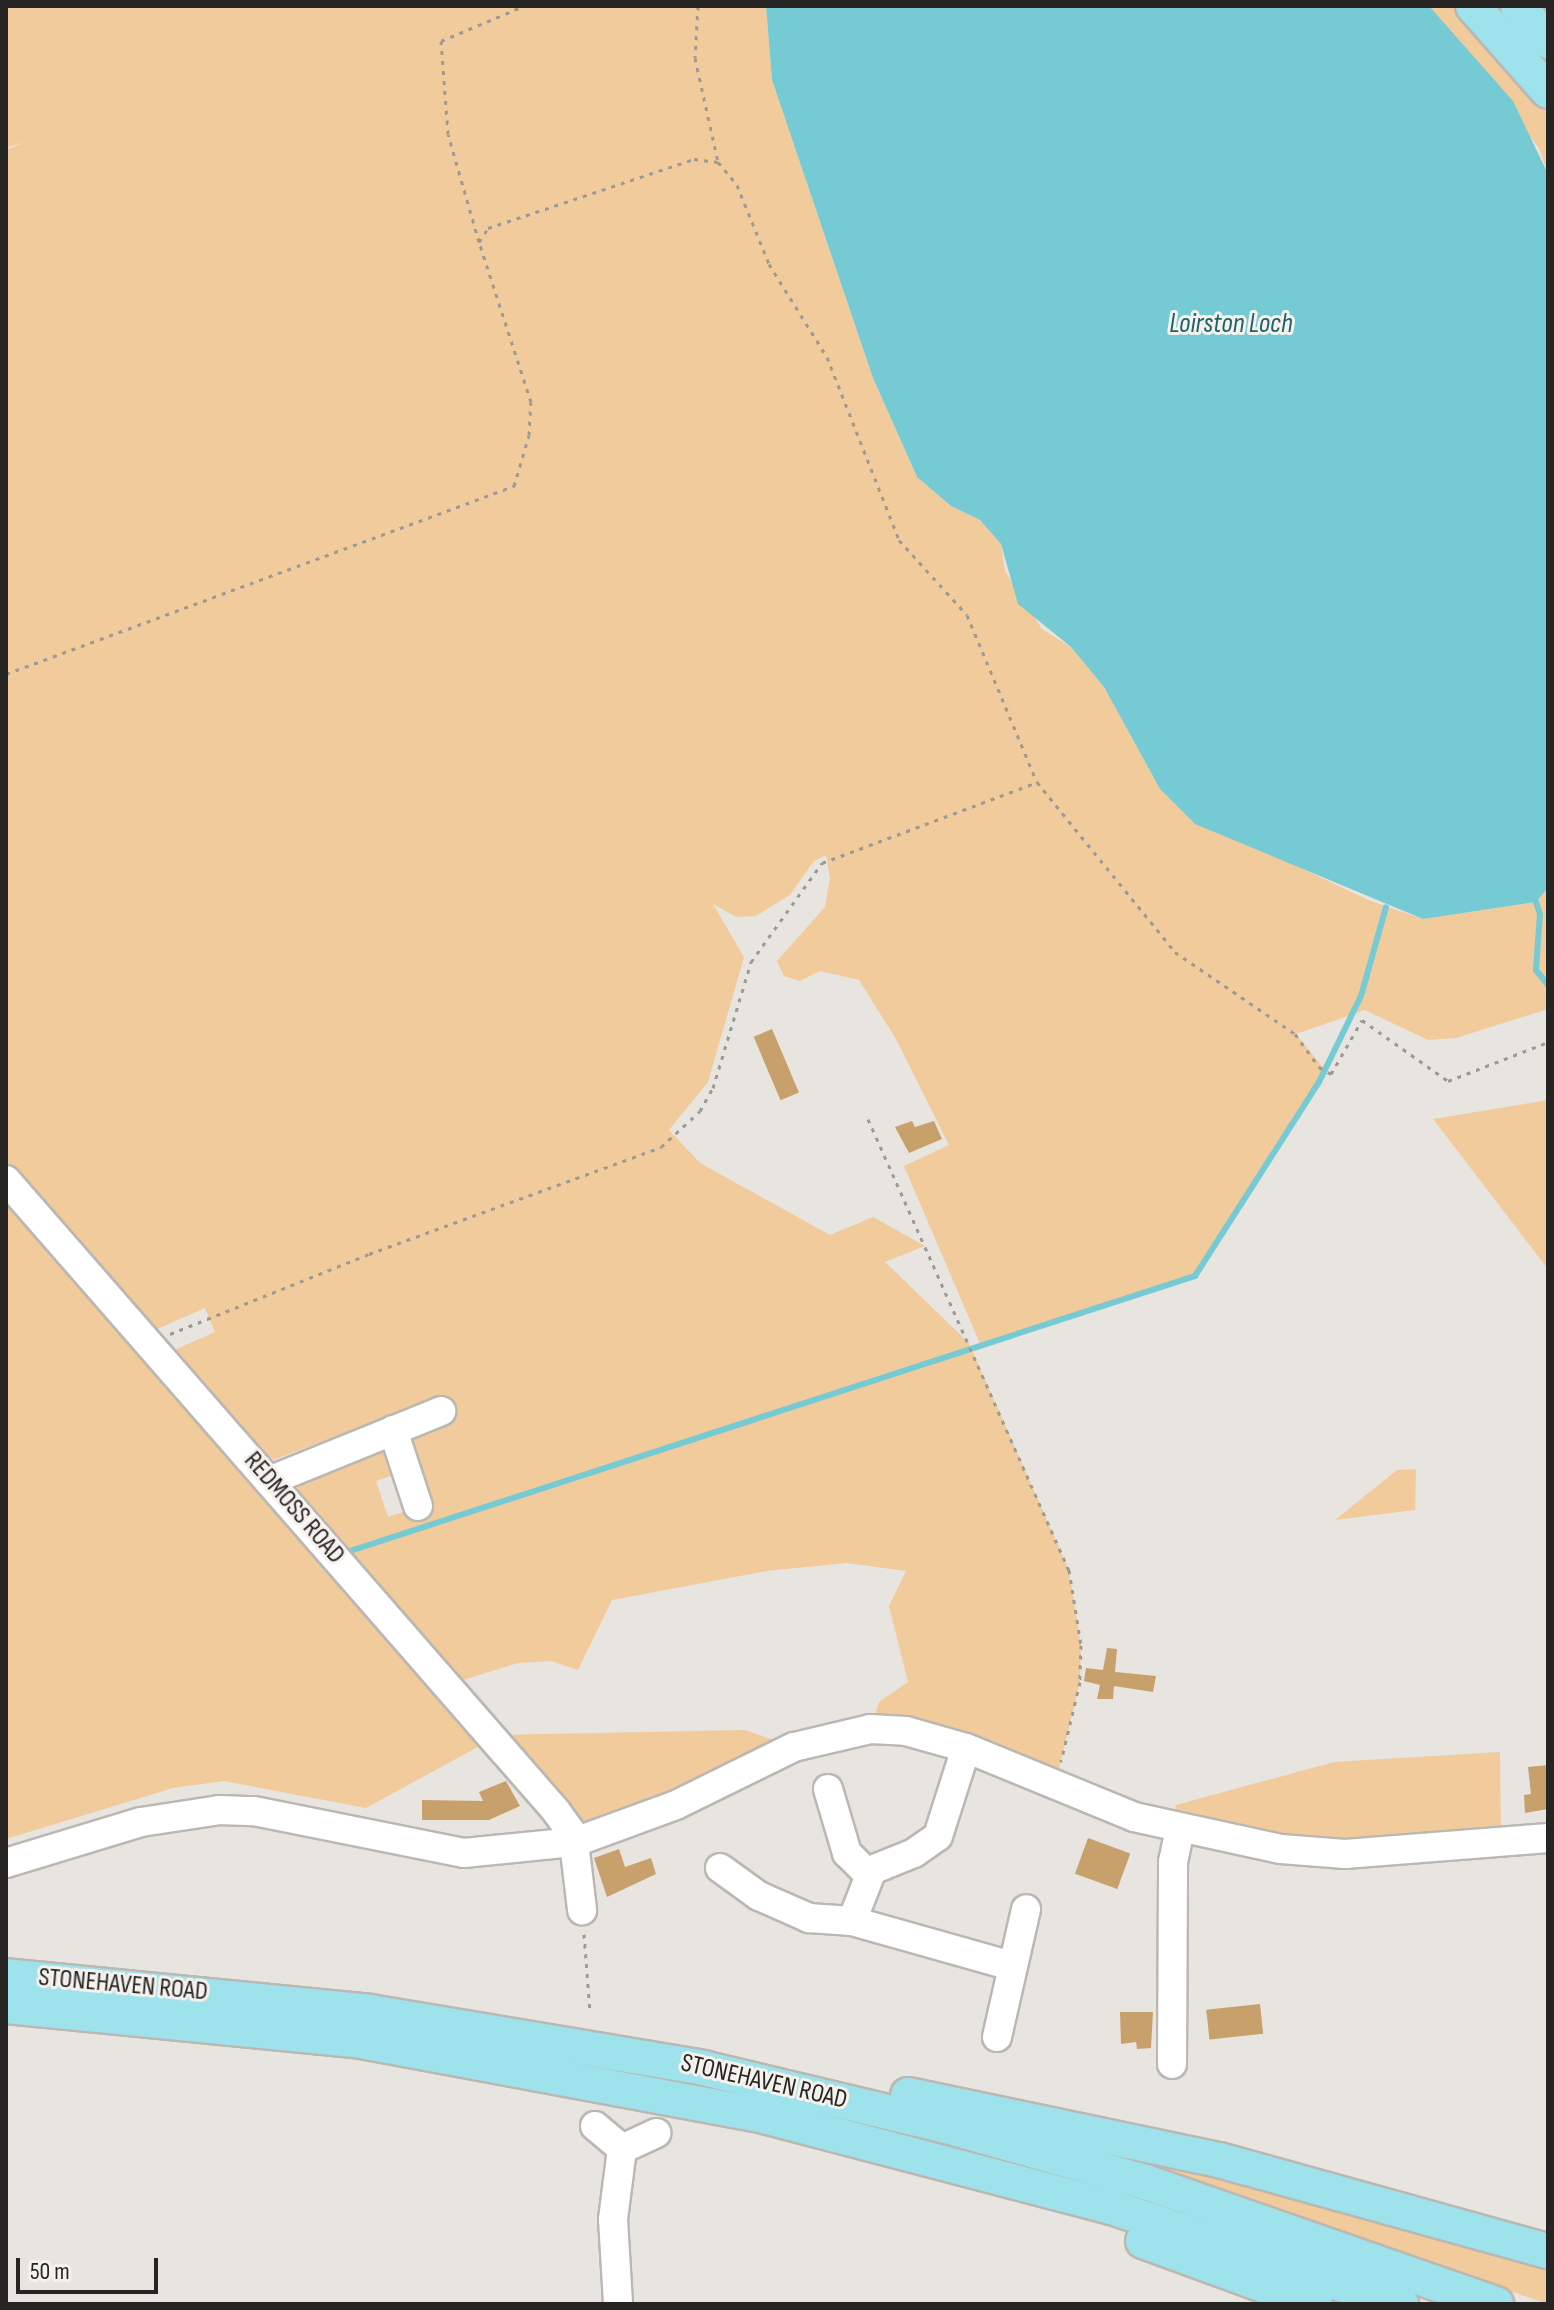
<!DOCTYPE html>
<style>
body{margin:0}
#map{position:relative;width:1554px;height:2310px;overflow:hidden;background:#e8e4df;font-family:"Sofia Sans Condensed",sans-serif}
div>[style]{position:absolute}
.green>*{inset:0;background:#f1cb9b}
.water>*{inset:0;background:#76cad4}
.stream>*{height:6px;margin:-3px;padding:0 3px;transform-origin:3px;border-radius:3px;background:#76cad4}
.building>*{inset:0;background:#c7a06c;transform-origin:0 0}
.path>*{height:3px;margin-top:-1.5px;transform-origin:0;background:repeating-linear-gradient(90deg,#9d9a96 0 4px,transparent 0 10px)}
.roads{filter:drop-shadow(2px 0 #bbb7b2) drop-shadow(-2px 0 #bbb7b2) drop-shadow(0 2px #bbb7b2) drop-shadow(0 -2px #bbb7b2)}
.minor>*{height:28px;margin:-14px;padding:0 14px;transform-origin:14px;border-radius:14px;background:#fff}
.major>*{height:34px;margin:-17px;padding:0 17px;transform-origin:17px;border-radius:17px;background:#9ee2eb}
span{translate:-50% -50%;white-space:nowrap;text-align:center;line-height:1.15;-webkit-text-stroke:6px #f5f1ec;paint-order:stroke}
.street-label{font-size:26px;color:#272524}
.water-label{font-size:28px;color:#1d626a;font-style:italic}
.frame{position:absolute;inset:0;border:8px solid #272524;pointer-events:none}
.scale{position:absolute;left:16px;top:2258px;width:142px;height:36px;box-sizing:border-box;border:4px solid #272524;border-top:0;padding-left:10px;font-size:24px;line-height:28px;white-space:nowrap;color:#272524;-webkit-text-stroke:6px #f5f1ec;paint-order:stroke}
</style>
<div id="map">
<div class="green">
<div style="clip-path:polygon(6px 6px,766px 6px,772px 80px,873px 378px,917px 477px,951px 506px,980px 520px,1001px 544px,1005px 571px,1042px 629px,1071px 647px,1104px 687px,1160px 789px,1284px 860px,1368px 900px,1423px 919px,1536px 902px,1548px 888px,1548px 1009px,1456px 1038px,1428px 1040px,1365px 1010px,1296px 1034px,1325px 1070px,1195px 1276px,981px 1346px,904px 1166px,949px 1145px,896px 1039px,859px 980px,820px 971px,800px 981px,784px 976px,777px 961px,825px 907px,830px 878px,826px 855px,814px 861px,790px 895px,756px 916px,736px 917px,713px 904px,744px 957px,708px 1082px,669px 1130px,700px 1163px,830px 1235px,873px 1217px,925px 1246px,885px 1262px,969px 1343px,1069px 1570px,1081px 1645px,1080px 1682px,1055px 1786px,870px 1729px,879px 1702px,908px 1682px,889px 1606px,906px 1571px,847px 1563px,766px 1571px,612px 1600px,578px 1670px,551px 1661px,518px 1663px,460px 1681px,294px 1495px,301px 1482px,382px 1450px,400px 1473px,376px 1481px,388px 1517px,424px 1505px,411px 1440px,448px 1425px,438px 1398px,273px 1460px,261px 1457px,172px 1351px,215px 1332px,205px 1308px,153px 1331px,6px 1180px,6px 150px,24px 142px,6px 148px)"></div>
<div style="clip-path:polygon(1429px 6px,1455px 6px,1548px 114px,1548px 174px,1539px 148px)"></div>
<div style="clip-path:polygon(1548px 1100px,1548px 1269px,1433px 1119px)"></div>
<div style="clip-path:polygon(6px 1192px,487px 1742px,366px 1808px,224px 1781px,173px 1788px,6px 1839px)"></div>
<div style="clip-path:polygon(1416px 1469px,1415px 1510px,1335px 1520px,1397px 1470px)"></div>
<div style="clip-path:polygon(745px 1730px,794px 1747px,575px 1842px,494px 1735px)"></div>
<div style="clip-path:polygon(1500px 1752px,1501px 1843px,1403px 1851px,1173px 1829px,1176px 1805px,1334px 1762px)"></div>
<div style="clip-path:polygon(1155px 2157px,1548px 2264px,1548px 2304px,1152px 2169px)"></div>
</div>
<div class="water">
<div style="clip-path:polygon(766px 6px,1429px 6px,1513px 101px,1548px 174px,1548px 888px,1536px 902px,1423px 919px,1195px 824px,1160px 789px,1104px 687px,1071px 647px,1018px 604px,1001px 544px,980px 520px,951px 506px,917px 477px,873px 378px,772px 80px)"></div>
</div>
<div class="stream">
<div style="left:1536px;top:902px;width:13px;rotate:72deg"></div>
<div style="left:1540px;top:914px;width:56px;rotate:94.1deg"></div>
<div style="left:1536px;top:970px;width:19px;rotate:51deg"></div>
<div style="left:350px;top:1551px;width:889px;rotate:-18.03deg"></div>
<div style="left:1195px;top:1276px;width:230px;rotate:-57.4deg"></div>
<div style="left:1319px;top:1082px;width:96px;rotate:-64deg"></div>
<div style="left:1361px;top:996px;width:92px;rotate:-74.3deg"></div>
</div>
<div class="building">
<div style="left:772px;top:1029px;width:69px;height:20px;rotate:67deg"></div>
<div style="clip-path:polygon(912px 1121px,915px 1127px,934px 1121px,942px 1139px,909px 1153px,895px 1127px)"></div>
<div style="clip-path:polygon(1107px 1648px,1117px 1649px,1115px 1672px,1156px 1676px,1153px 1692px,1114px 1686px,1113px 1699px,1097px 1699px,1100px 1685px,1084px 1681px,1086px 1668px,1103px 1670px)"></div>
<div style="clip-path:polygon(1548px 1765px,1548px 1809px,1525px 1813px,1524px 1795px,1531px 1794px,1528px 1767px)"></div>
<div style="clip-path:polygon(506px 1781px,520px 1806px,489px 1820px,422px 1820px,422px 1800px,483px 1801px,479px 1792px)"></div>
<div style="left:1088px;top:1838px;width:45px;height:38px;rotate:20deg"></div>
<div style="clip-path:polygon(619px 1849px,625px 1867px,651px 1858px,656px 1874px,607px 1897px,594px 1858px)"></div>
<div style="left:1260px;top:2004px;width:30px;height:54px;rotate:84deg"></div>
<div style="clip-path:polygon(1120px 2012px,1153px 2012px,1151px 2048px,1137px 2049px,1136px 2042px,1121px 2044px)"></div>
</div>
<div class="path">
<div style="left:698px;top:6px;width:52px;rotate:93.3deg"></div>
<div style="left:695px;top:58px;width:107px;rotate:77.5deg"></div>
<div style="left:479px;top:242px;width:112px;rotate:-106deg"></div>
<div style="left:448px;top:134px;width:93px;rotate:-94.3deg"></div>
<div style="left:441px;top:41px;width:90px;rotate:-22.9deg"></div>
<div style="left:6px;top:674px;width:542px;rotate:-20.31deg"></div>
<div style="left:514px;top:486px;width:53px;rotate:-73.6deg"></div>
<div style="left:529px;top:435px;width:33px;rotate:-87deg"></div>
<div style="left:531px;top:402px;width:168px;rotate:-108deg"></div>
<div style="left:479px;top:242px;width:17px;rotate:-57deg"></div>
<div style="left:488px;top:228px;width:217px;rotate:-18.5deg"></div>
<div style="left:694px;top:159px;width:24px;rotate:7deg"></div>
<div style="left:718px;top:162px;width:30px;rotate:50deg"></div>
<div style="left:737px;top:185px;width:85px;rotate:67.9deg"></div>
<div style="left:769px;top:264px;width:110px;rotate:58.1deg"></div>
<div style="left:827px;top:357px;width:197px;rotate:68.5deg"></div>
<div style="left:899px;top:540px;width:101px;rotate:47.8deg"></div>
<div style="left:967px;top:615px;width:181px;rotate:67.3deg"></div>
<div style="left:1037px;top:782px;width:219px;rotate:50.9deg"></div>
<div style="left:1175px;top:952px;width:145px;rotate:34.3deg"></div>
<div style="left:1295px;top:1034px;width:41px;rotate:54deg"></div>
<div style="left:1319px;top:1067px;width:14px;rotate:30deg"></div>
<div style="left:1331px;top:1074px;width:62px;rotate:-60.1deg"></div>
<div style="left:1362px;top:1020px;width:105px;rotate:35.3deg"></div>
<div style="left:1448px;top:1081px;width:107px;rotate:-21.3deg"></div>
<div style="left:868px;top:1119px;width:494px;rotate:66deg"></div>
<div style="left:1069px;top:1570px;width:76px;rotate:80.9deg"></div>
<div style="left:1081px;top:1645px;width:37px;rotate:92deg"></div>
<div style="left:1080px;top:1682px;width:82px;rotate:103.4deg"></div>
<div style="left:170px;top:1334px;width:214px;rotate:-21.9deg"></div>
<div style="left:369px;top:1254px;width:311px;rotate:-20.1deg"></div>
<div style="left:661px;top:1147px;width:53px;rotate:-42.7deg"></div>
<div style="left:700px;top:1111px;width:26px;rotate:-61deg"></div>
<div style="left:713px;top:1088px;width:132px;rotate:-73.2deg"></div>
<div style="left:751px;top:962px;width:122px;rotate:-54.4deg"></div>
<div style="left:822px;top:863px;width:230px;rotate:-20.6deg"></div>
<div style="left:584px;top:1934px;width:78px;rotate:85.6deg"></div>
</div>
<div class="roads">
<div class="minor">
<div style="left:6px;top:1180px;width:837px;rotate:48.92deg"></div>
<div style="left:556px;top:1811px;width:29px;rotate:54deg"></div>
<div style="left:573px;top:1834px;width:77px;rotate:83.2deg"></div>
<div style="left:393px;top:1430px;width:80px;rotate:71.8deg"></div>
<div style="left:269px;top:1481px;width:186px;rotate:-22.1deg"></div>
<div style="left:828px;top:1789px;width:67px;rotate:73.5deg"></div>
<div style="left:847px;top:1853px;width:30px;rotate:45deg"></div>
<div style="left:6px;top:1863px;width:141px;rotate:-16.9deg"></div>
<div style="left:141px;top:1822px;width:79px;rotate:-8.7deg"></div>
<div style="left:219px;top:1810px;width:35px;rotate:2deg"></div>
<div style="left:254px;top:1811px;width:214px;rotate:11.3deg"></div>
<div style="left:464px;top:1853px;width:112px;rotate:-5.7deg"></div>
<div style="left:575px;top:1842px;width:108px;rotate:-20.1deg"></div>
<div style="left:676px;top:1805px;width:131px;rotate:-26.2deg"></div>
<div style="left:794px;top:1747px;width:78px;rotate:-13.3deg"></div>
<div style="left:870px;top:1729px;width:36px;rotate:3deg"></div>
<div style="left:906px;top:1731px;width:62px;rotate:15.8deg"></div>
<div style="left:966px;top:1748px;width:182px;rotate:22.3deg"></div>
<div style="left:1134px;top:1817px;width:150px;rotate:12.3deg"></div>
<div style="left:1281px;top:1849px;width:64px;rotate:4.5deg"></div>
<div style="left:1345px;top:1854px;width:204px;rotate:-4.5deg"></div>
<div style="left:720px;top:1868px;width:48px;rotate:35.7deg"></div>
<div style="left:759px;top:1896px;width:55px;rotate:23.7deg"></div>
<div style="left:809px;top:1918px;width:43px;rotate:4deg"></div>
<div style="left:852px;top:1921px;width:166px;rotate:15.7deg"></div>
<div style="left:852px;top:1921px;width:55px;rotate:-68.6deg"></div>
<div style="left:872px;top:1870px;width:45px;rotate:-22deg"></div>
<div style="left:914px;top:1853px;width:29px;rotate:-35deg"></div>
<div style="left:938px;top:1836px;width:92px;rotate:-72.3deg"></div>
<div style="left:997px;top:2037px;width:131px;rotate:-77.2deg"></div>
<div style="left:1172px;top:2064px;width:202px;rotate:-89.7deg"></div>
<div style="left:1173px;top:1862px;width:33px;rotate:-78deg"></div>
<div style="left:595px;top:2126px;width:35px;rotate:40deg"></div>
<div style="left:622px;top:2149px;width:71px;rotate:97.3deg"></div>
<div style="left:613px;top:2219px;width:85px;rotate:86.6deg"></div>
<div style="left:622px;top:2149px;width:38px;rotate:-25deg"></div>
</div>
<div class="major">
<div style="left:1473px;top:6px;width:113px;rotate:48.6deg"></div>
<div style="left:1518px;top:6px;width:46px;rotate:49.4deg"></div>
<div style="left:6px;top:1976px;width:366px;rotate:5.6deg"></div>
<div style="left:370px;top:2012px;width:338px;rotate:9.5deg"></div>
<div style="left:703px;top:2068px;width:250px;rotate:13.4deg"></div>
<div style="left:946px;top:2126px;width:207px;rotate:15.7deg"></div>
<div style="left:1145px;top:2182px;width:372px;rotate:19.2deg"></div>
<div style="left:6px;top:2006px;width:357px;rotate:5.6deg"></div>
<div style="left:361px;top:2041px;width:410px;rotate:10.5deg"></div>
<div style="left:764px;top:2116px;width:359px;rotate:14.7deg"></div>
<div style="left:1111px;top:2207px;width:306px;rotate:18.5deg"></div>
<div style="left:908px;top:2095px;width:318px;rotate:11.8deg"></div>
<div style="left:1219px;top:2160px;width:341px;rotate:15.5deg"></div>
<div style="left:1143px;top:2241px;width:183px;rotate:20.1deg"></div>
</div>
</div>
<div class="street-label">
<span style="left:294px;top:1508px;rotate:49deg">REDMOSS ROAD</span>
<span style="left:123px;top:1985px;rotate:5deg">STONEHAVEN ROAD</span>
<span style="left:764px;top:2082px;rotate:13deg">STONEHAVEN ROAD</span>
</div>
<div class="water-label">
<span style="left:1231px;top:324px">Loirston Loch</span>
</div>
<div class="frame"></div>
<div class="scale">50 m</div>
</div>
